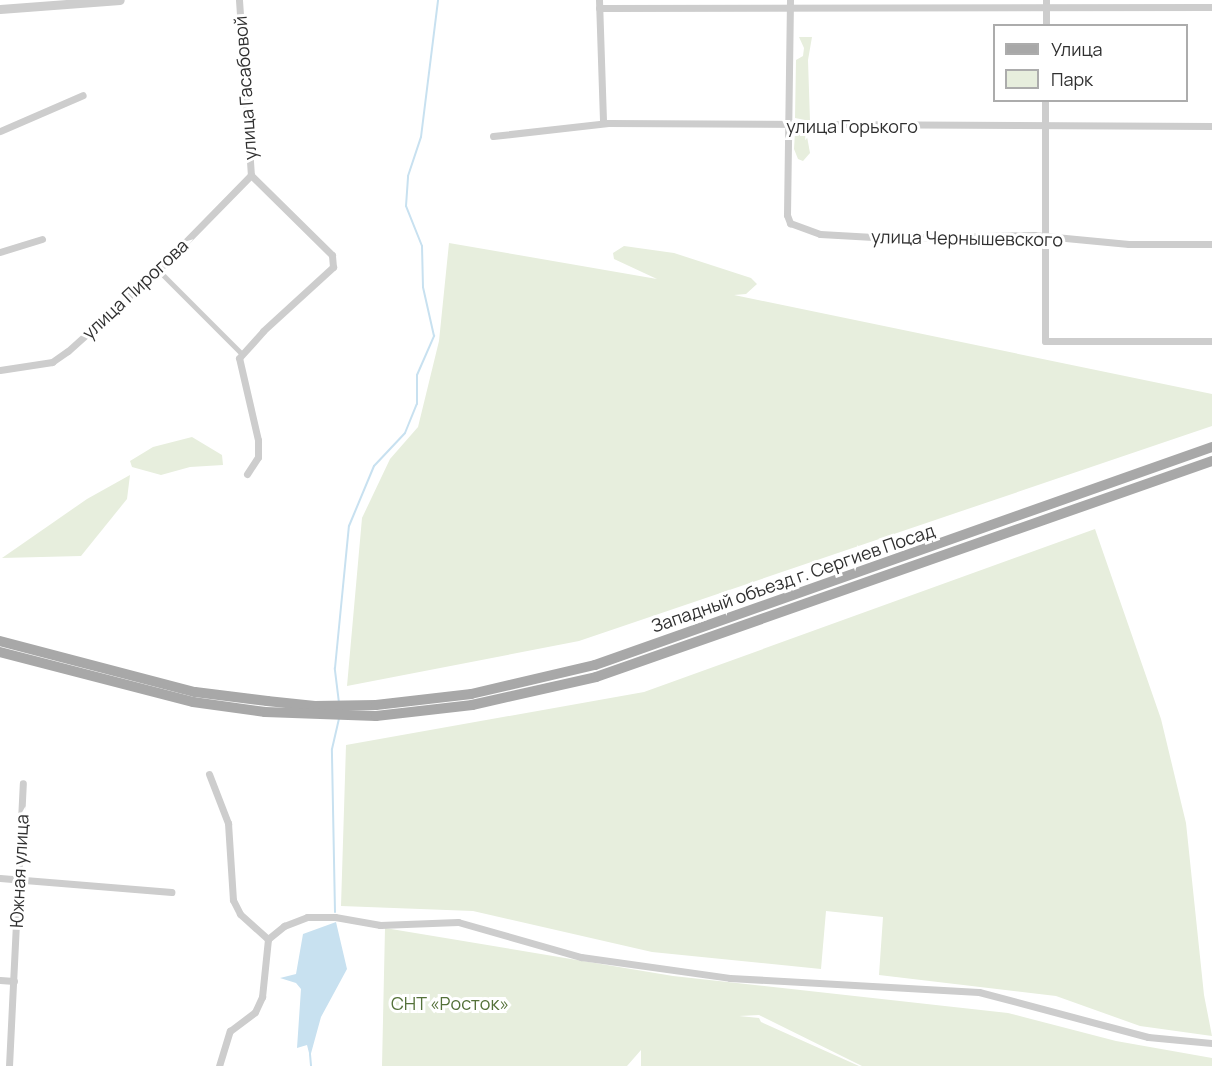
<!DOCTYPE html>
<meta charset="utf-8">
<style>
body{margin:0}
#map{position:relative;width:1212px;height:1066px;overflow:hidden;background:#fff;font-family:Manrope,sans-serif}
div>[style]{position:absolute}
.green>*{inset:0;background:#e7eedd}
.water>*{inset:0;background:#c8e1f0}
.stream>*{height:2px;margin:-1px;padding:0 1px;transform-origin:1px;border-radius:1px;background:#c8e1f0}
.pedestrian>*{height:5px;margin:-2.5px;padding:0 2.5px;transform-origin:2.5px;border-radius:2.5px;background:#cdcdcd}
.minor>*{height:7px;margin:-3.5px;padding:0 3.5px;transform-origin:3.5px;border-radius:3.5px;background:#cdcdcd}
.tertiary>*{height:9px;margin:-4.5px;padding:0 4.5px;transform-origin:4.5px;border-radius:4.5px;background:#cdcdcd}
.primary>*{height:10px;margin:-5px;padding:0 5px;transform-origin:5px;border-radius:5px;background:#a8a8a8}
span{translate:-50% -50%;white-space:nowrap;text-align:center;line-height:1.15;-webkit-text-stroke:6px #fff;paint-order:stroke}
.street-label{font-size:18px;color:#303030}
.park-label{font-size:18px;color:#547139}
.legend{position:absolute;left:993px;top:24px;width:195px;height:78px;box-sizing:border-box;background:#fff;border:2px solid #acacac;margin:0;padding:8px 10px;list-style:none;font-size:18px;color:#303030}
.legend li{display:flex;align-items:center;gap:12px;height:30px}
.legend b{width:30px;border:2px solid #acacac}
</style>
<div id="map">
<div class="green">
<div style="clip-path:polygon(799px 37px,812px 37px,808px 60px,810px 121px,795px 118px,796px 60px,803px 56px,804px 48px)"></div>
<div style="clip-path:polygon(806px 131px,810px 153px,803px 161px,798px 159px,794px 149px,795px 132px)"></div>
<div style="clip-path:polygon(449px 243px,657px 279px,614px 259px,613px 253px,624px 246px,674px 253px,751px 278px,757px 284px,746px 294px,734px 295px,1212px 394px,1212px 426px,579px 641px,347px 686px,362px 518px,390px 459px,418px 427px,439px 341px)"></div>
<div style="clip-path:polygon(192px 437px,222px 455px,223px 465px,190px 467px,161px 475px,132px 467px,130px 461px,153px 447px)"></div>
<div style="clip-path:polygon(130px 475px,127px 499px,81px 556px,2px 558px,87px 499px)"></div>
<div style="clip-path:polygon(1095px 529px,1161px 719px,1186px 823px,1204px 995px,1212px 1036px,1140px 1026px,1056px 996px,879px 975px,883px 917px,826px 911px,821px 969px,652px 952px,473px 911px,341px 906px,346px 745px,644px 692px)"></div>
<div style="clip-path:polygon(385px 928px,673px 976px,1008px 1013px,1116px 1041px,1212px 1058px,1212px 1066px,862px 1066px,759px 1015px,739px 1016px,759px 1018px,761px 1022px,859px 1066px,641px 1066px,641px 1050px,627px 1066px,382px 1066px)"></div>
</div>
<div class="water">
<div style="clip-path:polygon(336px 922px,347px 969px,321px 1017px,310px 1057px,307px 1045px,297px 1048px,301px 989px,296px 983px,280px 978px,296px 974px,303px 934px)"></div>
</div>
<div class="stream">
<div style="left:339px;top:703px;width:35px;rotate:-97deg"></div>
<div style="left:335px;top:668px;width:143px;rotate:-84.4deg"></div>
<div style="left:349px;top:526px;width:65px;rotate:-67.4deg"></div>
<div style="left:374px;top:466px;width:45px;rotate:-46.8deg"></div>
<div style="left:405px;top:433px;width:31px;rotate:-68deg"></div>
<div style="left:417px;top:404px;width:29px;rotate:-90deg"></div>
<div style="left:417px;top:375px;width:43px;rotate:-66.4deg"></div>
<div style="left:434px;top:336px;width:50px;rotate:-102.7deg"></div>
<div style="left:423px;top:287px;width:41px;rotate:-91.4deg"></div>
<div style="left:422px;top:246px;width:43px;rotate:-111.8deg"></div>
<div style="left:406px;top:206px;width:30px;rotate:-86deg"></div>
<div style="left:408px;top:176px;width:41px;rotate:-71.6deg"></div>
<div style="left:421px;top:137px;width:138px;rotate:-82.9deg"></div>
<div style="left:335px;top:912px;width:163px;rotate:-91.1deg"></div>
<div style="left:332px;top:749px;width:32px;rotate:-77deg"></div>
<div style="left:310px;top:1054px;width:12px;rotate:85deg"></div>
</div>
<div class="pedestrian">
<div style="left:158px;top:270px;width:119px;rotate:45deg"></div>
</div>
<div class="minor">
<div style="left:239px;top:0;width:175px;rotate:86.1deg"></div>
<div style="left:599px;top:0;width:123px;rotate:88.1deg"></div>
<div style="left:790px;top:0;width:215px;rotate:90.8deg"></div>
<div style="left:787px;top:215px;width:9px;rotate:69deg"></div>
<div style="left:790px;top:223px;width:32px;rotate:20deg"></div>
<div style="left:820px;top:234px;width:71px;rotate:3.2deg"></div>
<div style="left:891px;top:238px;width:143px;rotate:-1.2deg"></div>
<div style="left:1034px;top:235px;width:95px;rotate:5.4deg"></div>
<div style="left:1129px;top:244px;width:83px"></div>
<div style="left:599px;top:8px;width:613px;rotate:-0.09deg"></div>
<div style="left:1046px;top:26px;width:26px;rotate:-90deg"></div>
<div style="left:1045px;top:100px;width:241px;rotate:90deg"></div>
<div style="left:1045px;top:341px;width:167px"></div>
<div style="left:0;top:131px;width:90px;rotate:-23.4deg"></div>
<div style="left:493px;top:136px;width:116px;rotate:-6.4deg"></div>
<div style="left:608px;top:123px;width:604px;rotate:0.28deg"></div>
<div style="left:0;top:252px;width:44px;rotate:-17.2deg"></div>
<div style="left:0;top:370px;width:53px;rotate:-8.7deg"></div>
<div style="left:52px;top:362px;width:19px;rotate:-35deg"></div>
<div style="left:68px;top:351px;width:121px;rotate:-42deg"></div>
<div style="left:158px;top:270px;width:133px;rotate:-45.6deg"></div>
<div style="left:247px;top:474px;width:20px;rotate:-57deg"></div>
<div style="left:258px;top:457px;width:17px;rotate:-90deg"></div>
<div style="left:258px;top:440px;width:84px;rotate:-103deg"></div>
<div style="left:239px;top:358px;width:36px;rotate:-48deg"></div>
<div style="left:263px;top:331px;width:95px;rotate:-42.4deg"></div>
<div style="left:333px;top:267px;width:12px;rotate:-95deg"></div>
<div style="left:332px;top:255px;width:114px;rotate:-135.4deg"></div>
<div style="left:209px;top:774px;width:53px;rotate:68.8deg"></div>
<div style="left:228px;top:823px;width:77px;rotate:86.3deg"></div>
<div style="left:233px;top:900px;width:16px;rotate:63deg"></div>
<div style="left:240px;top:914px;width:38px;rotate:42deg"></div>
<div style="left:0;top:878px;width:172px;rotate:4.7deg"></div>
<div style="left:0;top:980px;width:14px;rotate:4deg"></div>
<div style="left:9px;top:1066px;width:283px;rotate:-87.2deg"></div>
<div style="left:219px;top:1066px;width:37px;rotate:-73deg"></div>
<div style="left:230px;top:1031px;width:31px;rotate:-37deg"></div>
<div style="left:255px;top:1012px;width:17px;rotate:-65deg"></div>
<div style="left:262px;top:997px;width:58px;rotate:-84.1deg"></div>
<div style="left:268px;top:939px;width:21px;rotate:-39deg"></div>
<div style="left:284px;top:926px;width:25px;rotate:-21deg"></div>
<div style="left:307px;top:917px;width:28px"></div>
<div style="left:335px;top:917px;width:46px;rotate:10.1deg"></div>
<div style="left:380px;top:925px;width:78px;rotate:-2.2deg"></div>
<div style="left:458px;top:922px;width:128px;rotate:15.9deg"></div>
<div style="left:581px;top:957px;width:150px;rotate:8deg"></div>
<div style="left:730px;top:978px;width:249px;rotate:3.2deg"></div>
<div style="left:979px;top:992px;width:175px;rotate:14.9deg"></div>
<div style="left:1148px;top:1037px;width:64px;rotate:5.4deg"></div>
</div>
<div class="tertiary">
<div style="left:0;top:9px;width:120px;rotate:-4.3deg"></div>
</div>
<div class="primary">
<div style="left:0;top:641px;width:202px;rotate:14.7deg"></div>
<div style="left:195px;top:692px;width:73px;rotate:7.1deg"></div>
<div style="left:267px;top:701px;width:48px;rotate:5.9deg"></div>
<div style="left:315px;top:706px;width:61px;rotate:-0.9deg"></div>
<div style="left:376px;top:705px;width:96px;rotate:-6.6deg"></div>
<div style="left:471px;top:694px;width:127px;rotate:-13.2deg"></div>
<div style="left:595px;top:665px;width:654px;rotate:-19.46deg"></div>
<div style="left:0;top:652px;width:199px;rotate:14.5deg"></div>
<div style="left:193px;top:702px;width:73px;rotate:7.9deg"></div>
<div style="left:265px;top:712px;width:111px;rotate:2.1deg"></div>
<div style="left:376px;top:716px;width:97px;rotate:-6.5deg"></div>
<div style="left:472px;top:705px;width:127px;rotate:-12.7deg"></div>
<div style="left:596px;top:677px;width:653px;rotate:-19.32deg"></div>
</div>
<div class="street-label">
<span style="left:245px;top:88px;rotate:-94deg">улица Гасабовой</span>
<span style="left:852px;top:126px">улица Горького</span>
<span style="left:967px;top:238px;rotate:1deg">улица Чернышевского</span>
<span style="left:135px;top:289px;rotate:-43deg">улица Пирогова</span>
<span style="left:793px;top:578px;rotate:-19deg">Западный объезд г. Сергиев Посад</span>
<span style="left:19px;top:871px;rotate:-87deg">Южная улица</span>
</div>
<div class="park-label">
<span style="left:450px;top:1003px">СНТ «Росток»</span>
</div>
<ul class="legend">
<li><b style="height:8px;background:#a8a8a8"></b>Улица</li>
<li><b style="height:16px;background:#e7eedd"></b>Парк</li>
</ul>
</div>
